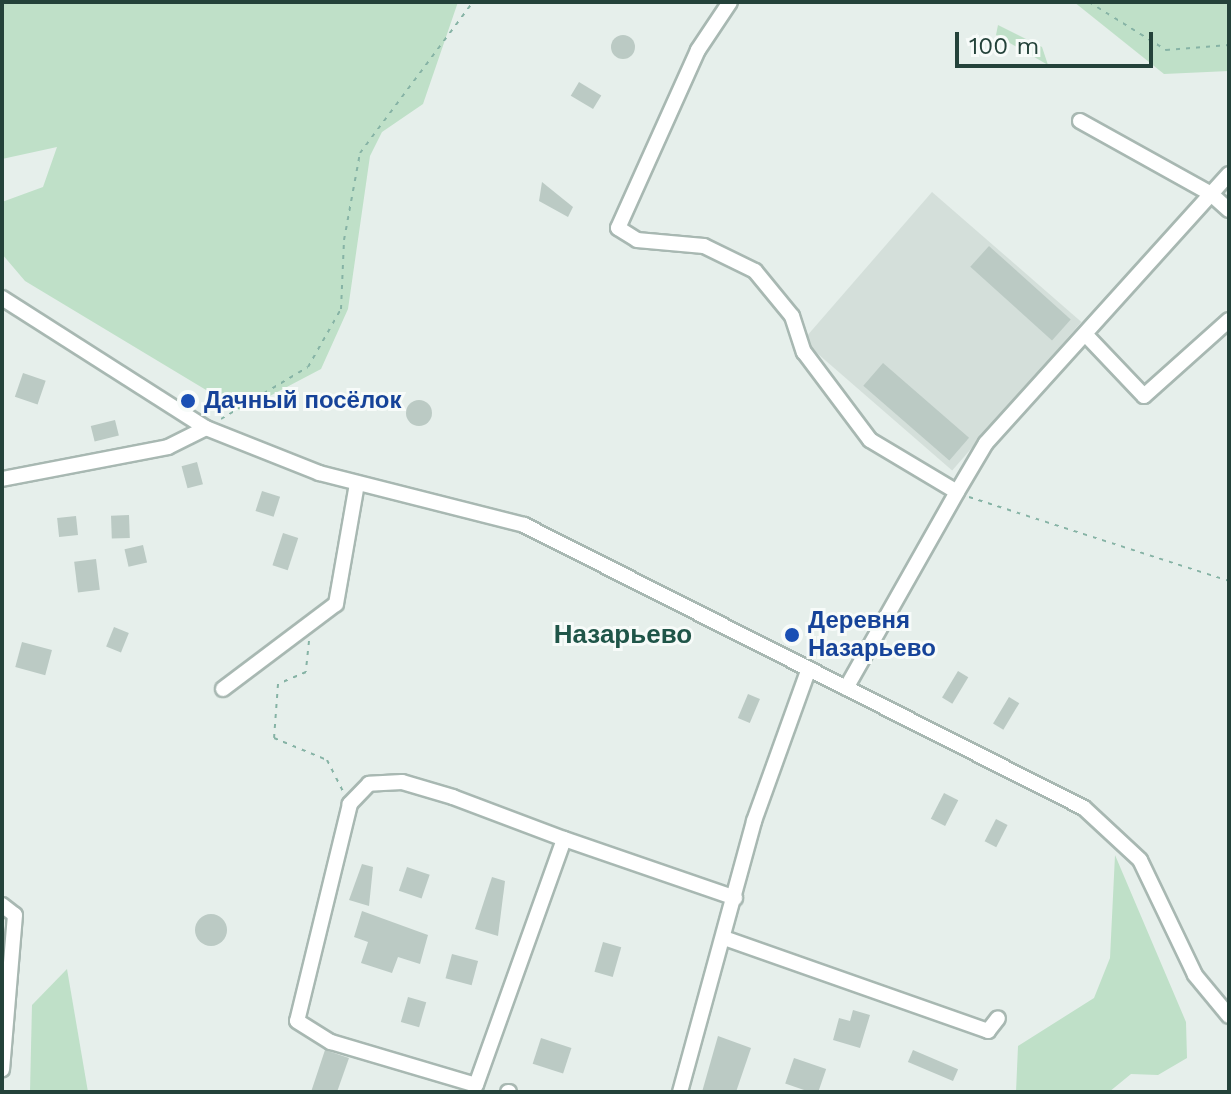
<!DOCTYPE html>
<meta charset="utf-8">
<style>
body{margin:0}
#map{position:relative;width:1231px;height:1094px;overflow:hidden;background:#e6efeb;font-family:"Work Sans",sans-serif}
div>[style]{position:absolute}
.built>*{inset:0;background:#d4dfda;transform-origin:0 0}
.green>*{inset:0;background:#bfe0c8}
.building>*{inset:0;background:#bbcac4;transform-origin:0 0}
.round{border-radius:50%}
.path>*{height:2px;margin-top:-1px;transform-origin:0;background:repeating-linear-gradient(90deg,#86b3a5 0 4px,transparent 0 10px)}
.roads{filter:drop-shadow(2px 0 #a8b8b2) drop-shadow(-2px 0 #a8b8b2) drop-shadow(0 2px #a8b8b2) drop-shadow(0 -2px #a8b8b2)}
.minor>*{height:14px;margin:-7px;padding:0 7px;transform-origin:7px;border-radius:7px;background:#fff}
.dots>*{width:22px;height:22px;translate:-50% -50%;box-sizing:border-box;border:4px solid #f7fbf9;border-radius:50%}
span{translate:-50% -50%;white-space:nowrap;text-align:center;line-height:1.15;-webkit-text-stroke:6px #f7fbf9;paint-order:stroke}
.transit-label{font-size:24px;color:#164399;font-weight:700}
.left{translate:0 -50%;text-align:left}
.neighbourhood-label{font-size:26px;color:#1f5548;font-weight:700}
.frame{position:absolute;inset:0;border:4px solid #24423a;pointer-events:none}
.scale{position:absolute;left:955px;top:32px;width:198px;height:36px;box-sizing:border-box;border:4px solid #24423a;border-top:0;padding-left:10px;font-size:24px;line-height:28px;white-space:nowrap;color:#24423a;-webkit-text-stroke:6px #f7fbf9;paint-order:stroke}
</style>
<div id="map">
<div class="built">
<div style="left:932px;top:192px;width:198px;height:197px;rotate:41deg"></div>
</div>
<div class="green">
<div style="clip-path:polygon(2px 2px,458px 2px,423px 104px,382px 132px,370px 156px,348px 309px,321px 369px,241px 411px,25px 281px,2px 254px,2px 202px,43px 187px,57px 147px,2px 159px)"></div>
<div style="clip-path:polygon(1074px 2px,1229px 2px,1229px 71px,1164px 74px)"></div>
<div style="clip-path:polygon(998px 25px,1042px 47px,1048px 65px,996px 35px)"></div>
<div style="clip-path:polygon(1115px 855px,1186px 1022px,1187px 1058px,1158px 1075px,1131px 1074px,1109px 1092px,1016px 1092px,1018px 1046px,1094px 998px,1110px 958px)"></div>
<div style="clip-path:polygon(67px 969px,88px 1092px,30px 1092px,32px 1005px)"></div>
</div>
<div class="building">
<div class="round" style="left:611px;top:35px;width:24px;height:24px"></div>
<div style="left:579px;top:82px;width:26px;height:16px;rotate:31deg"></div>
<div style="clip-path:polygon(542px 182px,573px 207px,568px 217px,539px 201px)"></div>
<div style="left:989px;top:246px;width:110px;height:28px;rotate:42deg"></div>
<div style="left:883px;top:363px;width:114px;height:30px;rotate:41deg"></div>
<div style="left:23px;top:373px;width:24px;height:25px;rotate:19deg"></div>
<div class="round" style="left:406px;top:400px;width:26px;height:26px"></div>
<div style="left:115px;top:420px;width:16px;height:25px;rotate:76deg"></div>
<div style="left:197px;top:462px;width:23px;height:16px;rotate:75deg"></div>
<div style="left:262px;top:491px;width:19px;height:21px;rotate:18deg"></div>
<div style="left:129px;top:515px;width:23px;height:18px;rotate:88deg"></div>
<div style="left:76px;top:516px;width:19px;height:19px;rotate:84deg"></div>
<div style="left:283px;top:533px;width:16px;height:34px;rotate:18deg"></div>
<div style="left:143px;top:545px;width:18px;height:19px;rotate:77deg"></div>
<div style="left:96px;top:559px;width:31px;height:22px;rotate:83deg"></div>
<div style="left:114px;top:627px;width:16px;height:21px;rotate:22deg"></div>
<div style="left:22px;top:642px;width:31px;height:26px;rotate:15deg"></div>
<div style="left:958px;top:671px;width:12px;height:31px;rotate:31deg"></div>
<div style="left:748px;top:694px;width:13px;height:26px;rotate:23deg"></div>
<div style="left:1009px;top:697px;width:12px;height:31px;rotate:31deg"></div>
<div style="left:944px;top:793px;width:16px;height:29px;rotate:27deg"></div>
<div style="left:996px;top:819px;width:13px;height:25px;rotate:27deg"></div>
<div style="clip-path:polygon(362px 864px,373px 867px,369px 906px,349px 900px)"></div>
<div style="left:407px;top:867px;width:24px;height:25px;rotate:19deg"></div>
<div style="clip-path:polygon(492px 877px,505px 881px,498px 936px,475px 929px)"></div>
<div style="clip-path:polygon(362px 911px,428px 935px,420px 964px,398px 957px,392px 973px,361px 963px,368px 942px,354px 937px)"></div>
<div class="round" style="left:195px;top:914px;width:32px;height:32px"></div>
<div style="left:603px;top:942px;width:19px;height:31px;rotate:16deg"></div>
<div style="left:452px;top:954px;width:27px;height:25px;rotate:15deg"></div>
<div style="left:408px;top:997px;width:19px;height:26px;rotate:16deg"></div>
<div style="clip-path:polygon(853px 1010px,870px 1015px,860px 1048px,833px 1040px,839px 1018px,850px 1021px)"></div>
<div style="clip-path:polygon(718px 1036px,751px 1048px,736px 1092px,702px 1092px)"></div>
<div style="left:541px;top:1038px;width:32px;height:27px;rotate:18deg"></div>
<div style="clip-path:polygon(325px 1050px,349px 1058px,337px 1092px,311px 1092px)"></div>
<div style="left:913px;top:1050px;width:49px;height:13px;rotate:23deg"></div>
<div style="left:794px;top:1058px;width:34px;height:27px;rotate:19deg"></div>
</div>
<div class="path">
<div style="left:1089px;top:2px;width:91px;rotate:31.9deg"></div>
<div style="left:1166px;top:50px;width:63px;rotate:-4.5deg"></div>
<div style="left:221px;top:419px;width:101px;rotate:-30.9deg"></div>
<div style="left:308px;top:367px;width:67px;rotate:-60.4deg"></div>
<div style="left:341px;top:309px;width:69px;rotate:-87.5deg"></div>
<div style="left:344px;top:240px;width:88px;rotate:-79.6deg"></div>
<div style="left:360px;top:153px;width:189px;rotate:-53.2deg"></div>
<div style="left:969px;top:497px;width:273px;rotate:17.9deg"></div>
<div style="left:309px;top:641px;width:31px;rotate:96deg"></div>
<div style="left:306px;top:672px;width:30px;rotate:157deg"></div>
<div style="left:278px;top:684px;width:54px;rotate:94.2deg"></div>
<div style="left:274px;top:738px;width:57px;rotate:22.5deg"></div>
<div style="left:327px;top:760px;width:36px;rotate:63deg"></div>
</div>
<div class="roads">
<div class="minor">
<div style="left:730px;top:2px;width:58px;rotate:123.7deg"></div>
<div style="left:698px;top:50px;width:195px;rotate:114.2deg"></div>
<div style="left:618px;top:228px;width:22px;rotate:32deg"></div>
<div style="left:637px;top:240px;width:67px;rotate:5.1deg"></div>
<div style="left:704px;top:246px;width:57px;rotate:26.1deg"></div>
<div style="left:755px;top:271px;width:58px;rotate:50.6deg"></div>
<div style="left:792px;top:316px;width:38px;rotate:72deg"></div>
<div style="left:804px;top:352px;width:110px;rotate:53.1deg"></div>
<div style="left:870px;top:440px;width:101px;rotate:30.9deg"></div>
<div style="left:957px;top:492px;width:225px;rotate:119.5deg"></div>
<div style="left:1080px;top:121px;width:150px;rotate:29.1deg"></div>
<div style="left:1211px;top:194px;width:27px;rotate:-48deg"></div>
<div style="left:2px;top:298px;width:242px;rotate:32.5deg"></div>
<div style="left:206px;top:428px;width:122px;rotate:21.7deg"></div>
<div style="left:319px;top:473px;width:211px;rotate:14.2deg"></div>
<div style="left:524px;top:525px;width:627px;rotate:26.81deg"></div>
<div style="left:1084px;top:808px;width:76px;rotate:42.9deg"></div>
<div style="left:1140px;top:860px;width:127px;rotate:64.4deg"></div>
<div style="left:1195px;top:975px;width:53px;rotate:50.3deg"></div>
<div style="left:1086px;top:335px;width:84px;rotate:46.4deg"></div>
<div style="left:1144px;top:396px;width:114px;rotate:-41.8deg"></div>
<div style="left:2px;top:479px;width:169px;rotate:-10.9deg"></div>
<div style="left:168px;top:447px;width:42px;rotate:-26.6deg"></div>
<div style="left:957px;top:492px;width:57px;rotate:-59.4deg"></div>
<div style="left:986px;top:443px;width:336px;rotate:-47.9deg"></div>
<div style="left:1211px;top:194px;width:24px;rotate:42deg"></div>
<div style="left:223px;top:689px;width:141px;rotate:-37deg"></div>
<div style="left:336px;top:604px;width:122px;rotate:-80.1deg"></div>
<div style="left:564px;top:839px;width:119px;rotate:-159.3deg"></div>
<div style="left:453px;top:797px;width:53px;rotate:-163.6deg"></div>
<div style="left:402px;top:782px;width:33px;rotate:177deg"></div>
<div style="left:369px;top:784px;width:28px;rotate:134deg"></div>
<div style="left:350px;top:804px;width:223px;rotate:103.7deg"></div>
<div style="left:297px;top:1021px;width:40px;rotate:32deg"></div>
<div style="left:331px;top:1042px;width:151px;rotate:16.5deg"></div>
<div style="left:476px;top:1085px;width:261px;rotate:-70.3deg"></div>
<div style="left:564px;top:839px;width:181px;rotate:19deg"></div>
<div style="left:2px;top:905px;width:16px;rotate:38deg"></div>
<div style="left:15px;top:915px;width:155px;rotate:94.8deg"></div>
<div style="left:727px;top:939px;width:277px;rotate:19.4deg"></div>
<div style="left:988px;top:1031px;width:16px;rotate:-52deg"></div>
<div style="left:508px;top:1092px;width:1px"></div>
<div style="left:680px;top:1092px;width:281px;rotate:-74.7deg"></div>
<div style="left:754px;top:821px;width:159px;rotate:-70.2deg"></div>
</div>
</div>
<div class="dots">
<div style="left:188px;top:401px;background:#1a4fb4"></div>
<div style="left:792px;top:635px;background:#1a4fb4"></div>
</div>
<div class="transit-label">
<span class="left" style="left:204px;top:401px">Дачный посёлок</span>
<span class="left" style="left:808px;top:635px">Деревня<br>Назарьево</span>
</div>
<div class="neighbourhood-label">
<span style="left:623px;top:635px">Назарьево</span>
</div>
<div class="frame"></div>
<div class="scale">100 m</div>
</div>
